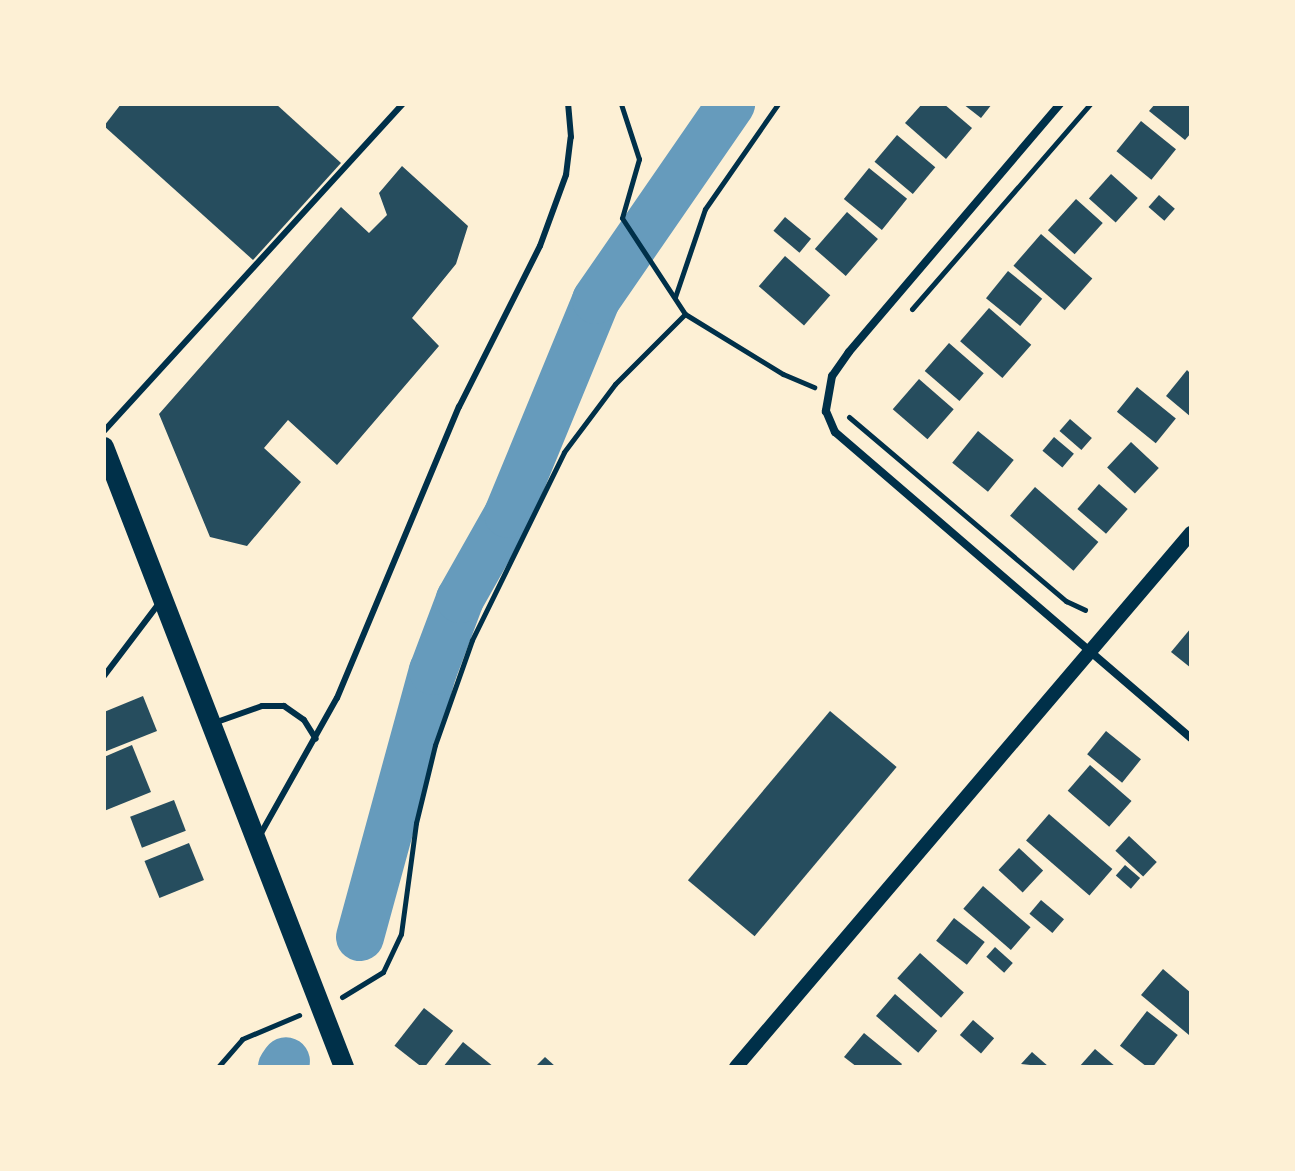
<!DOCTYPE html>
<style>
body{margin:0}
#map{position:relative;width:1295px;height:1171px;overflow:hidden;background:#fdf0d5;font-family:"Fira Sans",sans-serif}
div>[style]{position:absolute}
.river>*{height:48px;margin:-24px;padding:0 24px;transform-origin:24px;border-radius:24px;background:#669bbc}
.building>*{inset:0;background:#264d5e;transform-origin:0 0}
.path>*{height:5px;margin:-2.5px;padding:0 2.5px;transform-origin:2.5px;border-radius:2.5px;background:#003049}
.service>*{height:6px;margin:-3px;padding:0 3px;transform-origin:3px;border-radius:3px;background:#003049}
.minor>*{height:8px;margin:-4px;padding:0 4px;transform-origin:4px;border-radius:4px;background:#003049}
.tertiary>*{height:14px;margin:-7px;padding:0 7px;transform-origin:7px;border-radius:7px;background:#003049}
.primary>*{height:20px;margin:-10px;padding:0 10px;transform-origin:10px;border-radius:10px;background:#003049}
span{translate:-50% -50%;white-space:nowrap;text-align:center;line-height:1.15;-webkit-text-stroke:6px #fdf0d5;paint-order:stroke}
.frame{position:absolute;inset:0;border:106px solid #fdf0d5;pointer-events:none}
</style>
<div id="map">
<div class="river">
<div style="left:360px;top:937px;width:276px;rotate:-74.7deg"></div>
<div style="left:433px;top:671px;width:77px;rotate:-69.4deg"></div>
<div style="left:460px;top:599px;width:98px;rotate:-60.5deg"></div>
<div style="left:508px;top:514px;width:231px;rotate:-67.6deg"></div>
<div style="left:596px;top:300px;width:238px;rotate:-55.4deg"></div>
<div style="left:282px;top:1067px;width:7px;rotate:-56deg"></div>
</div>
<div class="building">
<div style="clip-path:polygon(121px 104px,276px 104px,341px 163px,253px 260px,104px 126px)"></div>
<div style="clip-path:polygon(922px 104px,944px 104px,972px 128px,946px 159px,905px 123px)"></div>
<div style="clip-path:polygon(963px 104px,992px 104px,981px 118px)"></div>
<div style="clip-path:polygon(1155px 104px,1191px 104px,1191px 133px,1185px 140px,1149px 111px)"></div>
<div style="left:1141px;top:121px;width:45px;height:39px;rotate:39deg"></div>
<div style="left:897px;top:135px;width:50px;height:35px;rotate:40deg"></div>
<div style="clip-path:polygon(402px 166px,468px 226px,456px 264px,412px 318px,439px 346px,337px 465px,288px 420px,264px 448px,301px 482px,247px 546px,210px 537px,159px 414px,341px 207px,369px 233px,387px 215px,379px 193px)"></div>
<div style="left:869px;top:168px;width:49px;height:40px;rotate:39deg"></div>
<div style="left:1111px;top:174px;width:36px;height:33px;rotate:42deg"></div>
<div style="left:1159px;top:195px;width:21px;height:16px;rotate:41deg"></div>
<div style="left:1076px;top:199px;width:36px;height:42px;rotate:42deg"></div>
<div style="left:847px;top:212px;width:41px;height:49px;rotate:41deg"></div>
<div style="left:785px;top:217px;width:34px;height:18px;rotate:40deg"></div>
<div style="left:1041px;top:234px;width:68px;height:42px;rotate:41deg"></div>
<div style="left:785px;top:256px;width:60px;height:40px;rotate:41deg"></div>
<div style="left:1008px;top:271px;width:44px;height:35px;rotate:39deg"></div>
<div style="left:989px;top:308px;width:56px;height:44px;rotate:41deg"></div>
<div style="left:949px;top:343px;width:46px;height:37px;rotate:41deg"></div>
<div style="clip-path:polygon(1187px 370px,1191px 374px,1191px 417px,1166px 396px)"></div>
<div style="left:919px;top:379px;width:46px;height:40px;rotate:41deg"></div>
<div style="left:1137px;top:387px;width:50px;height:32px;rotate:39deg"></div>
<div style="left:1070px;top:419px;width:29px;height:16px;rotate:41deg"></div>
<div style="left:978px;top:431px;width:46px;height:41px;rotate:39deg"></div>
<div style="left:1054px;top:437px;width:26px;height:18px;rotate:40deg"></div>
<div style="left:1131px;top:442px;width:38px;height:35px;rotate:43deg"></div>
<div style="left:1099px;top:484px;width:38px;height:33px;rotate:41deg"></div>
<div style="left:1035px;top:487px;width:84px;height:38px;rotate:41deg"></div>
<div style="clip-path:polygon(1191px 628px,1191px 668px,1171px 652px)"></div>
<div style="clip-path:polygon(143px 696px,157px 731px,104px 752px,104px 712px)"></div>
<div style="left:830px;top:711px;width:87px;height:221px;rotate:40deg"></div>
<div style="left:1106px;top:731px;width:45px;height:30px;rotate:39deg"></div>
<div style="clip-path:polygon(132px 745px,151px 792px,104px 811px,104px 757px)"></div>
<div style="left:1090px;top:765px;width:55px;height:34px;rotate:41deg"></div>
<div style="left:174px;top:800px;width:33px;height:47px;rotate:69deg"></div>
<div style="left:1049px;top:814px;width:84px;height:35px;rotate:41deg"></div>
<div style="left:1129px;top:836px;width:38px;height:20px;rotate:43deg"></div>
<div style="left:189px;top:843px;width:40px;height:48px;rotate:68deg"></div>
<div style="left:1019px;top:848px;width:33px;height:30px;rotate:43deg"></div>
<div style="left:1125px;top:865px;width:20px;height:14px;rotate:41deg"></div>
<div style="left:983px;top:886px;width:63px;height:30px;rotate:41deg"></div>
<div style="left:1041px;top:900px;width:30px;height:18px;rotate:40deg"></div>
<div style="left:954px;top:918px;width:39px;height:29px;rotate:38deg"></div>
<div style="left:995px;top:947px;width:24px;height:13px;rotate:42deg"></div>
<div style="left:920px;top:953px;width:59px;height:34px;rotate:42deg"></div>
<div style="clip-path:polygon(1163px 969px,1191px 993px,1189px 1035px,1141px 995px)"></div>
<div style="left:895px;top:994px;width:56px;height:29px;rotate:41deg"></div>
<div style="left:424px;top:1008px;width:37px;height:48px;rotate:38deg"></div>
<div style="left:1147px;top:1011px;width:39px;height:44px;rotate:38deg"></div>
<div style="left:973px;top:1020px;width:28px;height:20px;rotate:41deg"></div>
<div style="clip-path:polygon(864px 1033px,902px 1064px,900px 1067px,857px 1067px,844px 1057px)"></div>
<div style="clip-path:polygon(463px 1042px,494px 1067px,443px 1067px)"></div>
<div style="clip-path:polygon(1095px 1049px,1116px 1067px,1079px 1067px)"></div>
<div style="clip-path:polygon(1032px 1052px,1049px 1067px,1021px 1064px)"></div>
<div style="clip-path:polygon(545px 1057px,556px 1067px,535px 1067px)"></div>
</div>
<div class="path">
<div style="left:621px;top:104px;width:58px;rotate:71.9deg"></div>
<div style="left:639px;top:159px;width:61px;rotate:106.1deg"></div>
<div style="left:622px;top:218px;width:115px;rotate:56.7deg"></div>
<div style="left:685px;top:314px;width:115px;rotate:31.5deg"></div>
<div style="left:783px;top:374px;width:34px;rotate:23deg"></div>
<div style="left:675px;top:297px;width:93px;rotate:-71.2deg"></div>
<div style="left:705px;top:209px;width:128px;rotate:-55.2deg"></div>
<div style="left:912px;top:309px;width:271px;rotate:-49deg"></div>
<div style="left:849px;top:417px;width:285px;rotate:40.3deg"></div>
<div style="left:1066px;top:601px;width:21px;rotate:25deg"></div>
<div style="left:342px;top:997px;width:48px;rotate:-31.4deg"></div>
<div style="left:383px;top:972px;width:42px;rotate:-64.7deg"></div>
<div style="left:401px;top:934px;width:112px;rotate:-82.3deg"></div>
<div style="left:416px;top:823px;width:80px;rotate:-76.3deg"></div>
<div style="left:435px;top:745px;width:111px;rotate:-70.6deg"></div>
<div style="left:472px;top:640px;width:209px;rotate:-63.9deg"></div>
<div style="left:564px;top:452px;width:85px;rotate:-53.1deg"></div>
<div style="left:615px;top:384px;width:99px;rotate:-45deg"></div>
<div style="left:218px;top:1067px;width:37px;rotate:-49deg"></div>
<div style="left:242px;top:1039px;width:62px;rotate:-22.8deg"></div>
</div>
<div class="service">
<div style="left:104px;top:431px;width:443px;rotate:-47.6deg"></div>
<div style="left:104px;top:676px;width:93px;rotate:-52.9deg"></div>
<div style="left:214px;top:723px;width:51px;rotate:-19.5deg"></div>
<div style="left:262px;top:706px;width:22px"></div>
<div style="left:284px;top:706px;width:24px;rotate:35deg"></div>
<div style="left:304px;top:720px;width:22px;rotate:58deg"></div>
<div style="left:260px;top:835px;width:157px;rotate:-60.7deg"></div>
<div style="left:337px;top:698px;width:316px;rotate:-67.3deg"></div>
<div style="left:459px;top:407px;width:180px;rotate:-63.3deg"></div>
<div style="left:540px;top:246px;width:76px;rotate:-69.9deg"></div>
<div style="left:566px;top:175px;width:38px;rotate:-83deg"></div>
<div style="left:571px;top:137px;width:33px;rotate:-95deg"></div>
</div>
<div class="minor">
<div style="left:1060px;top:104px;width:326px;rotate:130.4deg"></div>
<div style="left:849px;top:352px;width:29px;rotate:125deg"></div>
<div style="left:832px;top:376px;width:36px;rotate:100deg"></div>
<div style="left:826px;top:411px;width:23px;rotate:67deg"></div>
<div style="left:835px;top:432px;width:469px;rotate:40.7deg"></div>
</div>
<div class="tertiary">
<div style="left:736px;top:1067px;width:702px;rotate:-49.57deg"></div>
</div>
<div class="primary">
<div style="left:104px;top:447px;width:665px;rotate:68.84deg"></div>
</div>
<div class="frame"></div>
</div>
